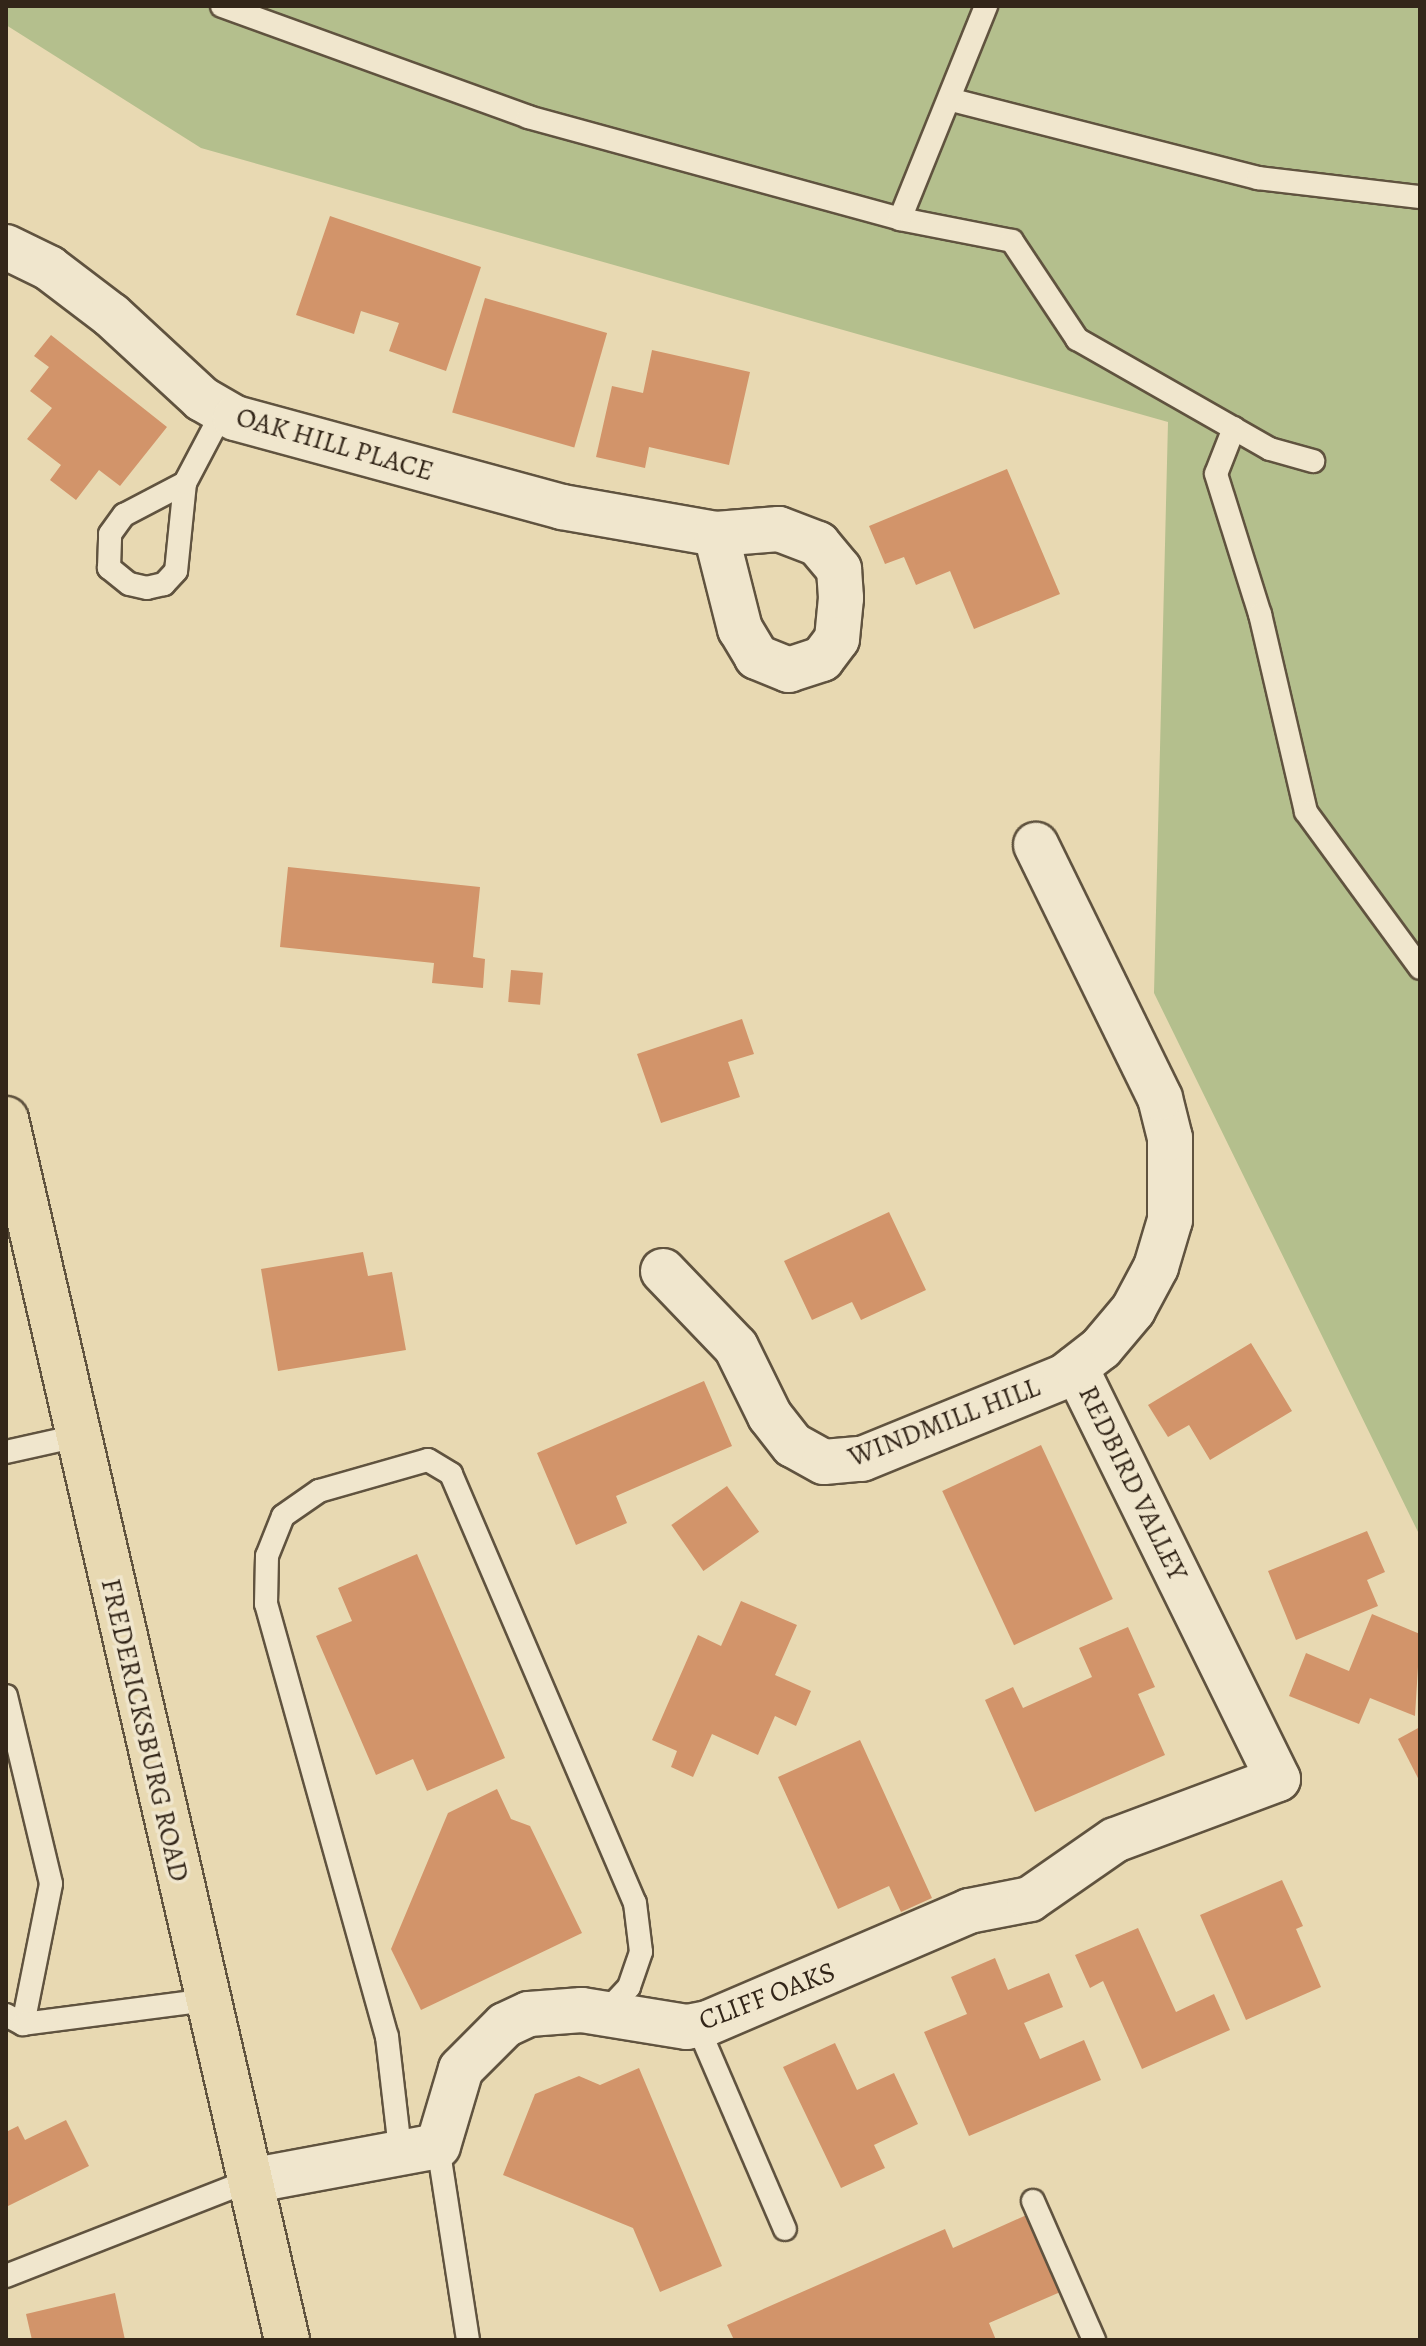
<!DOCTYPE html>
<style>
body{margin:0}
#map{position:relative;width:1426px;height:2346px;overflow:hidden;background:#e8d9b2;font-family:Alegreya,serif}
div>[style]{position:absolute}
.green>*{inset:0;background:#b4bf8d}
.building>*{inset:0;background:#d2946a;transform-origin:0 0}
.roads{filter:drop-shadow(2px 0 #60533f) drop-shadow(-2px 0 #60533f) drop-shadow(0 2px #60533f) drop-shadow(0 -2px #60533f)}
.lane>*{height:22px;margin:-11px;padding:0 11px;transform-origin:11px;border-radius:11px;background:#f0e6cd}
.street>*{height:44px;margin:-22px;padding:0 22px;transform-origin:22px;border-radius:22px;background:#f0e6cd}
.primary>*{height:44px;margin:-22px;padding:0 22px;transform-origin:22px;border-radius:22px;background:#e8d9b2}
span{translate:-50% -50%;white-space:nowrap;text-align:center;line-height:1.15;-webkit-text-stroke:7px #f0e6cd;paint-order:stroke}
.street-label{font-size:28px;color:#332619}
.frame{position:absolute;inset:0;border:8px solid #332619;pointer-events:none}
</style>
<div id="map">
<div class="green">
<div style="clip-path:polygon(6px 6px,1420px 6px,1420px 1536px,1154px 993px,1168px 422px,201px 148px,6px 25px)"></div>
</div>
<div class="building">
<div style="clip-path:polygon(330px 216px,481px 267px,446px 371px,389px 351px,399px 323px,361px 311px,354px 334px,296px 315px)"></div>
<div style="left:485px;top:298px;width:127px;height:119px;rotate:16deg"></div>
<div style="clip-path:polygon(51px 335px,167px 427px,120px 486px,99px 470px,76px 500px,50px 480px,61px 465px,27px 439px,52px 408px,30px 391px,49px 367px,34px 356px)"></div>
<div style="clip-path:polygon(652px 350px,750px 372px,729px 465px,649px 447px,645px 468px,596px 457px,612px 386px,643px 393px)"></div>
<div style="clip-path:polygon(1007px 469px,1060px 594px,974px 629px,950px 571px,916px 585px,904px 557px,885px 564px,869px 526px)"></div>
<div style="clip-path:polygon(288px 867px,480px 887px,473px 957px,485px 959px,483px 988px,432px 983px,434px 963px,280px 947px)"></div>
<div style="left:511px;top:970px;width:32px;height:32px;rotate:5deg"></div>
<div style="clip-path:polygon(742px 1019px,754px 1054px,728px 1062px,740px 1097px,661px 1123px,637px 1054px)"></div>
<div style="clip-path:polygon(889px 1212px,926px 1290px,861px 1320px,852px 1302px,812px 1320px,784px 1261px)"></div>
<div style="clip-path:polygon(363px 1252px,368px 1276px,392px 1272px,406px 1350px,278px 1371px,261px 1269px)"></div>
<div style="clip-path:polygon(1251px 1343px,1292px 1411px,1210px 1460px,1189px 1425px,1168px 1437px,1148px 1405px)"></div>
<div style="clip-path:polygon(704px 1381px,732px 1446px,616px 1496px,627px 1523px,576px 1545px,537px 1453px)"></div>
<div style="left:1041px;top:1445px;width:170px;height:109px;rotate:65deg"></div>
<div style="left:727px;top:1486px;width:56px;height:68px;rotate:55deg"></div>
<div style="clip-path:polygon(1367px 1531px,1385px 1572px,1367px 1580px,1378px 1606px,1296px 1640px,1268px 1571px)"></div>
<div style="clip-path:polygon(417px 1554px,505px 1758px,427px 1791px,413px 1759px,376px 1775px,316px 1636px,352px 1621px,338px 1588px)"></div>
<div style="clip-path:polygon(741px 1601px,797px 1625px,775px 1675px,811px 1691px,796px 1726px,775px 1716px,758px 1755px,712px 1734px,693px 1777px,671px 1767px,677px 1751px,652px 1740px,698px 1635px,721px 1646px)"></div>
<div style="clip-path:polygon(1372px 1614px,1420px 1634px,1415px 1716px,1370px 1698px,1359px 1724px,1289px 1696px,1306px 1653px,1349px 1671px)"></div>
<div style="clip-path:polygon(1128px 1627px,1155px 1687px,1138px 1694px,1165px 1755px,1035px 1812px,985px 1700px,1013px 1687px,1023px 1708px,1092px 1677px,1079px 1648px)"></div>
<div style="clip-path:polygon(1420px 1727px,1420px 1782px,1398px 1739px)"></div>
<div style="clip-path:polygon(860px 1740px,932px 1898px,901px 1912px,889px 1886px,838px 1909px,778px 1777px)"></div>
<div style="clip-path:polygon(497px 1789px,511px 1819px,530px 1826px,582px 1933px,421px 2010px,391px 1949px,448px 1813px)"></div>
<div style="clip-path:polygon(1282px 1880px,1303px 1926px,1296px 1929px,1321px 1987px,1246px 2020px,1200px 1915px)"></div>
<div style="clip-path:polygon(1138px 1928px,1176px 2012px,1214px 1994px,1230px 2030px,1142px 2069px,1103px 1981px,1090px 1988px,1075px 1955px)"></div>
<div style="clip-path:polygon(995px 1958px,1008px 1990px,1049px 1973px,1063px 2007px,1024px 2023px,1040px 2059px,1084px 2040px,1101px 2080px,969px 2136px,924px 2032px,967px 2014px,951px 1977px)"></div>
<div style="clip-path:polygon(835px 2043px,857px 2090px,894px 2073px,918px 2124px,874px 2145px,885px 2168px,841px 2188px,783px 2067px)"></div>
<div style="clip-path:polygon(639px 2068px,722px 2266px,660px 2292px,633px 2228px,503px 2175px,535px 2094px,579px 2076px,600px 2085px)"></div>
<div style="clip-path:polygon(66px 2120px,89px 2166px,6px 2207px,6px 2132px,18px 2126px,25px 2140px)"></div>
<div style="clip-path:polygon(1031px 2213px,1065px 2290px,989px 2323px,996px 2340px,734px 2340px,727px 2325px,945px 2229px,953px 2248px)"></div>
<div style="clip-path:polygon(115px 2293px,125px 2340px,32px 2340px,26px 2314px)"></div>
</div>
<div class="roads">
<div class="lane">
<div style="left:222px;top:6px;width:326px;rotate:19.9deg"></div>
<div style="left:528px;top:117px;width:386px;rotate:15.3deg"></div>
<div style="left:900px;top:219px;width:114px;rotate:11.1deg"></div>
<div style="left:1012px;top:241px;width:118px;rotate:56.4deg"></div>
<div style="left:1077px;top:339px;width:222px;rotate:29.7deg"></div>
<div style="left:1270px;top:449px;width:45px;rotate:15.6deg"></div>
<div style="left:952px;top:100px;width:316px;rotate:14.3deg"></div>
<div style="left:1258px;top:178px;width:163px;rotate:6.7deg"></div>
<div style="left:900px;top:219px;width:230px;rotate:-68deg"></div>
<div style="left:1234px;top:428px;width:49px;rotate:111.4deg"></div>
<div style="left:1216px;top:474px;width:147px;rotate:72.6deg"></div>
<div style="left:1260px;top:614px;width:203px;rotate:76.9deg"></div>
<div style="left:1306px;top:812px;width:193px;rotate:53.8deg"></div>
<div style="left:185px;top:483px;width:88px;rotate:95.8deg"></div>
<div style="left:176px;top:571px;width:18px;rotate:133deg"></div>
<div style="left:164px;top:584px;width:17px;rotate:167deg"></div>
<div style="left:147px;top:588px;width:18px;rotate:-167deg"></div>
<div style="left:129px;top:584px;width:26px;rotate:-141deg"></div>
<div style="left:109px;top:568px;width:34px;rotate:-88deg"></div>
<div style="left:110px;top:534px;width:24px;rotate:-54deg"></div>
<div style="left:124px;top:515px;width:69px;rotate:-27.7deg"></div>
<div style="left:185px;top:483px;width:81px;rotate:-62.2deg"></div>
<div style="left:6px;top:1452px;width:74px;rotate:-12.5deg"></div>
<div style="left:6px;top:1696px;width:193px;rotate:76.5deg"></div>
<div style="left:51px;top:1884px;width:143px;rotate:101.3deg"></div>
<div style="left:6px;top:2015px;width:19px;rotate:28deg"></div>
<div style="left:23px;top:2024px;width:186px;rotate:-7.4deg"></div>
<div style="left:697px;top:2025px;width:222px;rotate:66.7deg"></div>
<div style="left:438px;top:2146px;width:196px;rotate:81.2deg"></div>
<div style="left:400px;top:2149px;width:113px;rotate:-96.6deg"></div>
<div style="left:387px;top:2037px;width:450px;rotate:-105.6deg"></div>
<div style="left:266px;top:1604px;width:48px;rotate:-88.8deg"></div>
<div style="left:267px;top:1556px;width:43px;rotate:-68.2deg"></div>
<div style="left:283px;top:1516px;width:44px;rotate:-34.8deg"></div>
<div style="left:319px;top:1491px;width:113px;rotate:-15.9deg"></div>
<div style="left:428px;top:1460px;width:27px;rotate:31deg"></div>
<div style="left:451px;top:1474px;width:467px;rotate:66.8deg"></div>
<div style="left:635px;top:1903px;width:49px;rotate:83deg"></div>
<div style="left:641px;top:1952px;width:37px;rotate:109deg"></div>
<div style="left:629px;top:1987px;width:37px;rotate:133deg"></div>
<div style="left:1033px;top:2201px;width:152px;rotate:66.3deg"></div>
<div style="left:6px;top:2276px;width:261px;rotate:-21.4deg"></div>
</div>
<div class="street">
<div style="left:6px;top:247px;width:48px;rotate:26deg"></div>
<div style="left:49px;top:268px;width:78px;rotate:37.2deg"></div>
<div style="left:111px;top:315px;width:124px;rotate:42.7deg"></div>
<div style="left:202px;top:399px;width:38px;rotate:30deg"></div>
<div style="left:235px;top:418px;width:339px;rotate:15.2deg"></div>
<div style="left:562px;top:507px;width:156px;rotate:9.9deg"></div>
<div style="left:716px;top:534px;width:63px;rotate:-4.5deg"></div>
<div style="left:779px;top:529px;width:42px;rotate:21deg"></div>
<div style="left:818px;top:544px;width:33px;rotate:50deg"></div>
<div style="left:839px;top:569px;width:29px;rotate:86deg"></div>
<div style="left:841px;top:598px;width:41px;rotate:95.6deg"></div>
<div style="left:837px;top:639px;width:25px;rotate:127deg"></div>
<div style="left:822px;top:659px;width:35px;rotate:162deg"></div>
<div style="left:789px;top:670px;width:35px;rotate:-158deg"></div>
<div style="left:757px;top:657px;width:33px;rotate:-121deg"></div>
<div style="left:740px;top:629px;width:98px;rotate:-104.2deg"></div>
<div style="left:663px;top:1271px;width:105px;rotate:46.2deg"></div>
<div style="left:736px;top:1347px;width:77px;rotate:63.8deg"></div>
<div style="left:770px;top:1416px;width:37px;rotate:52deg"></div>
<div style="left:793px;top:1445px;width:35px;rotate:29deg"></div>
<div style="left:824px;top:1462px;width:38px;rotate:-5deg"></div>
<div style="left:862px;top:1459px;width:219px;rotate:-22.2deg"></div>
<div style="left:1065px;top:1376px;width:46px;rotate:-37.9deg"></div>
<div style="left:1101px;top:1348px;width:50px;rotate:-49.9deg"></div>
<div style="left:1133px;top:1310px;width:49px;rotate:-61.9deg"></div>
<div style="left:1156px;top:1267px;width:49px;rotate:-73.4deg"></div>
<div style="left:1170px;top:1220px;width:82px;rotate:-90deg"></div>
<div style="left:1170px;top:1138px;width:41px;rotate:-104deg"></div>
<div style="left:1160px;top:1098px;width:282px;rotate:-116.1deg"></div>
<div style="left:249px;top:2181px;width:192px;rotate:-10.5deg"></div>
<div style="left:438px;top:2146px;width:80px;rotate:-73.4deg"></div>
<div style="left:461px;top:2069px;width:62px;rotate:-45deg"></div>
<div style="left:505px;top:2025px;width:26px;rotate:-25deg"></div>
<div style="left:529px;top:2014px;width:53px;rotate:-4.3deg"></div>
<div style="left:582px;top:2010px;width:106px;rotate:9.2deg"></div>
<div style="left:687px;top:2027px;width:21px;rotate:-11deg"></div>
<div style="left:708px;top:2023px;width:284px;rotate:-23.2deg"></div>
<div style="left:969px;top:1911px;width:62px;rotate:-11.1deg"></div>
<div style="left:1030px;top:1899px;width:103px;rotate:-34.8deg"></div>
<div style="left:1115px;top:1840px;width:174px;rotate:-20.5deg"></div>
<div style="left:1278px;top:1779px;width:458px;rotate:-116.2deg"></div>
</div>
<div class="primary">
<div style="left:6px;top:1119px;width:1253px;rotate:77.04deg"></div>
</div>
</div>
<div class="street-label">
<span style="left:335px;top:444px;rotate:16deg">OAK HILL PLACE</span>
<span style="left:944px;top:1422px;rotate:-21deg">WINDMILL HILL</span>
<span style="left:1133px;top:1483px;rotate:64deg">REDBIRD VALLEY</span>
<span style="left:145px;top:1730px;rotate:77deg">FREDERICKSBURG ROAD</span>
<span style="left:767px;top:1996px;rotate:-21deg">CLIFF OAKS</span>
</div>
<div class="frame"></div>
</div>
